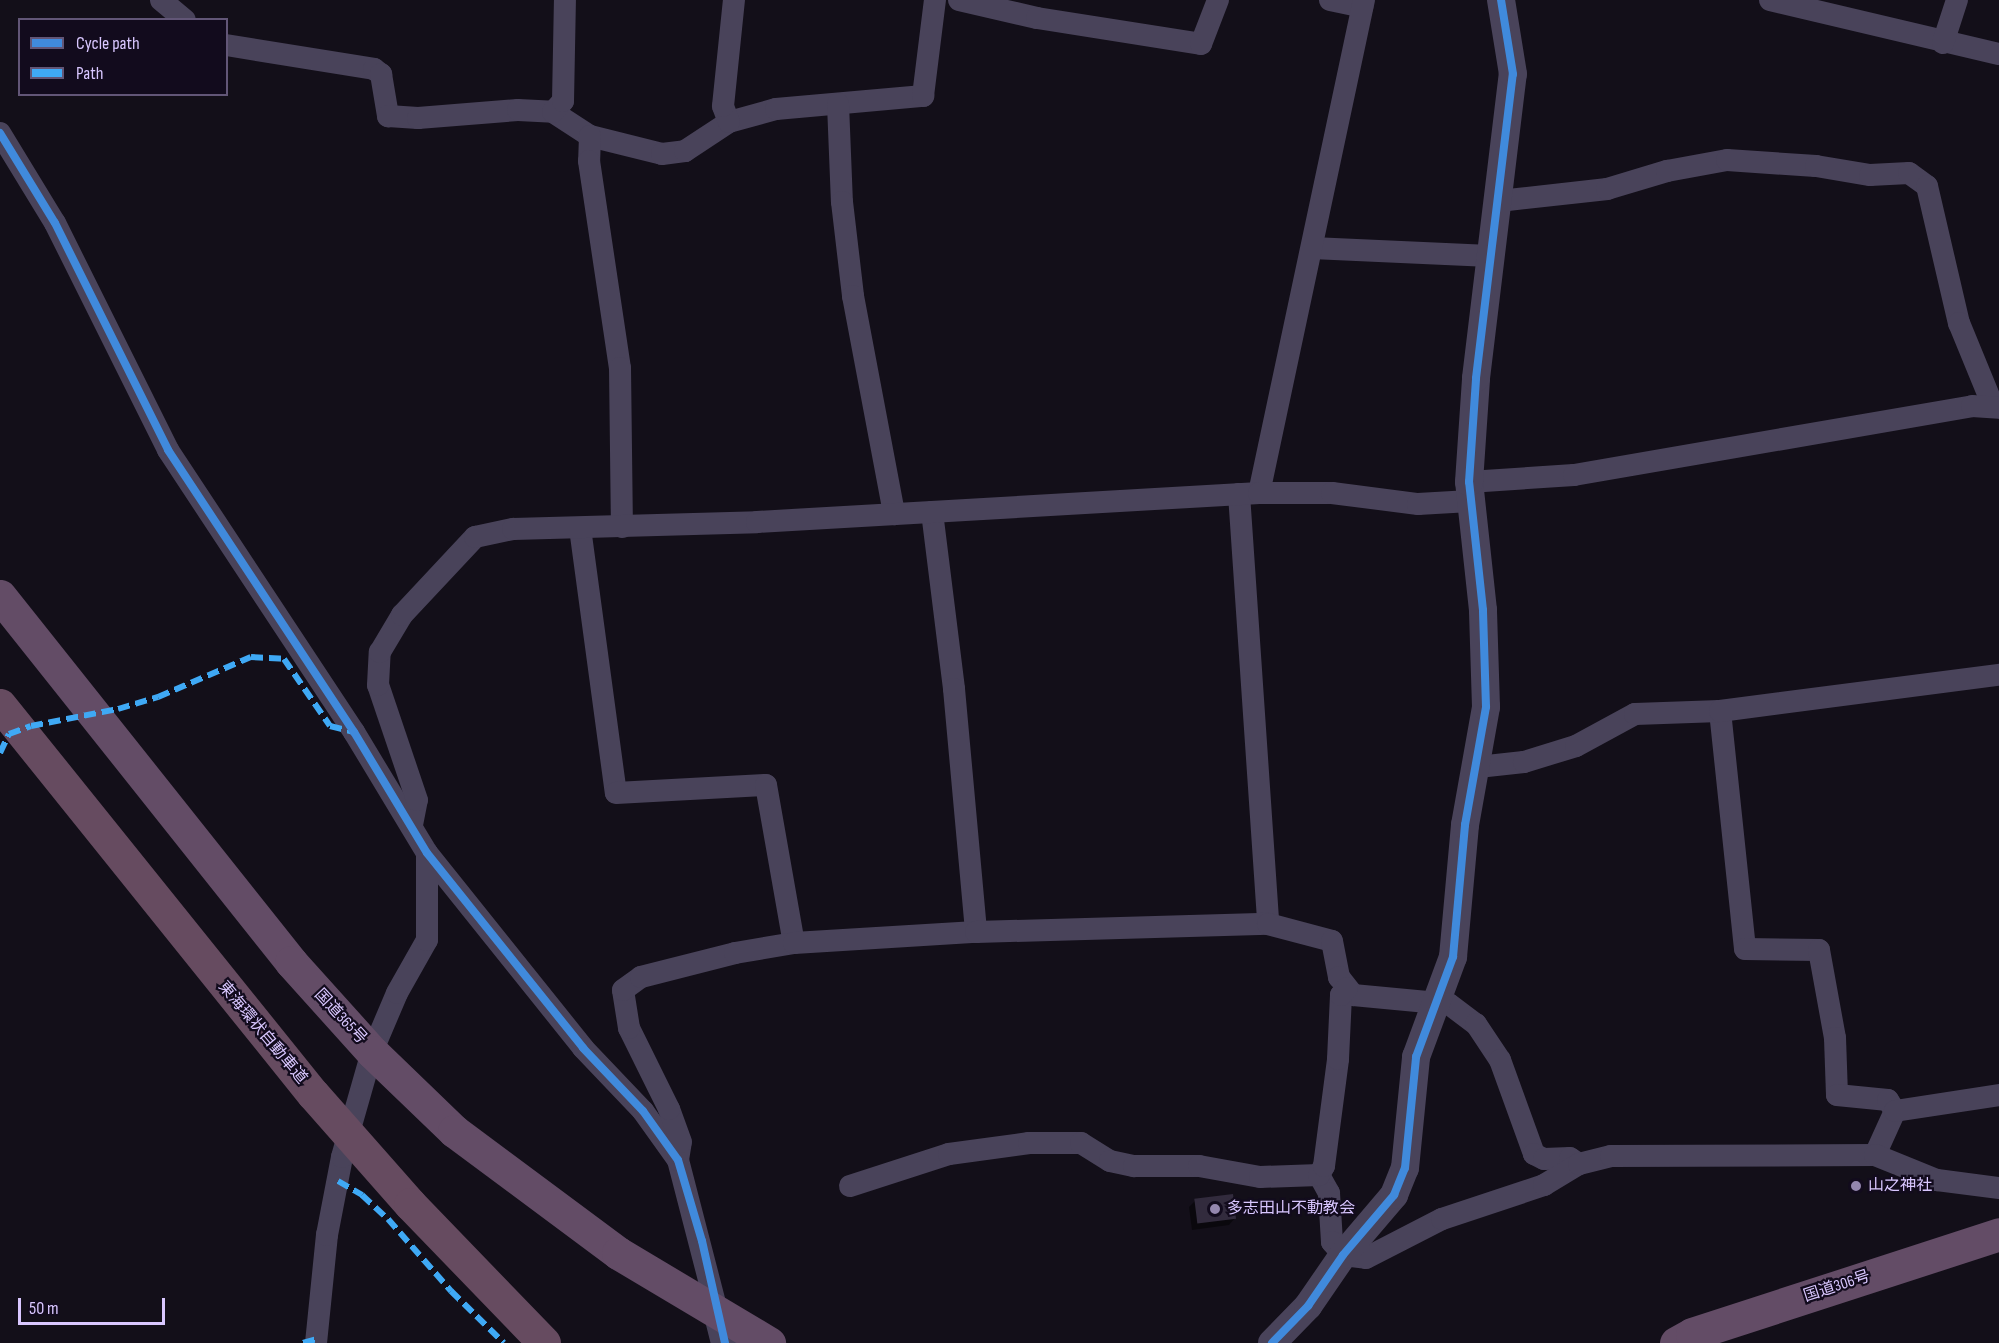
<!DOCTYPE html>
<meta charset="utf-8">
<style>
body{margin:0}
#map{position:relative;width:1999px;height:1343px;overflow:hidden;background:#130f19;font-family:"Sofia Sans Condensed","Noto Sans JP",sans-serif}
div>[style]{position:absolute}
.shadow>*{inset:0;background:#0007}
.building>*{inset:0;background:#322b3d;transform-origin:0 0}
.minor>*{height:22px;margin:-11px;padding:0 11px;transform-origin:11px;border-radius:11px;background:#49435a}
.tertiary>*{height:28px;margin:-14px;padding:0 14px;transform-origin:14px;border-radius:14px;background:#49435a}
.trunk>*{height:33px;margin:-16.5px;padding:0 16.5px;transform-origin:16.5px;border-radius:16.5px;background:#634c66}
.motorway-bridge>*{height:33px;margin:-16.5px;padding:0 16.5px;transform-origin:16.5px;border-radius:16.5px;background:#664b60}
.quiet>*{height:6px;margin-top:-3px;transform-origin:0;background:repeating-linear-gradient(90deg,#3fa9f5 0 12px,transparent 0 18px)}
.cycleway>*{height:8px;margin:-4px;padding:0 4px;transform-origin:4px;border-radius:4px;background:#408adc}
.dots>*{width:16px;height:16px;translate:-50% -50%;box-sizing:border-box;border:3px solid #120b1d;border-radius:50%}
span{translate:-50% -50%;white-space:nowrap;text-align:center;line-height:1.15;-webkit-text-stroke:4.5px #120b1d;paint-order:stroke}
.street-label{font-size:16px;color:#d9c7ff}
.poi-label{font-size:16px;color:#d9c7ff}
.left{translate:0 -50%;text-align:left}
.legend{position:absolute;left:18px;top:18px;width:210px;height:78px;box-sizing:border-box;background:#120b1d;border:2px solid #625677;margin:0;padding:8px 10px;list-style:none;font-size:18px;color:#d9c7ff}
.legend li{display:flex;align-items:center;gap:12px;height:30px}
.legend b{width:30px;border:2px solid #625677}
.scale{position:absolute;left:18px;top:1298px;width:147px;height:27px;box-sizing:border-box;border:3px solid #d9c7ff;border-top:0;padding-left:8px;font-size:18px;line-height:21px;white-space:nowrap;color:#d9c7ff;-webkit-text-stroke:4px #120b1d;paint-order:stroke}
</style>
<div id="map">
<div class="shadow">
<div style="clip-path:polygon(1195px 1201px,1235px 1218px,1229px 1225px,1192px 1230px,1189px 1207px)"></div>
</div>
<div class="building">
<div style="left:1233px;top:1194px;width:25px;height:39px;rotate:83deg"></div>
</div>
<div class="minor">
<div style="left:161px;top:0;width:31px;rotate:40deg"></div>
<div style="left:959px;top:0;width:80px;rotate:13deg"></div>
<div style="left:1037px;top:18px;width:166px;rotate:9deg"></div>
<div style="left:1201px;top:44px;width:47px;rotate:-68.9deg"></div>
<div style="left:1330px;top:0;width:33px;rotate:12deg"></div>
<div style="left:1770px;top:0;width:235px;rotate:13.3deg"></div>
<div style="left:1943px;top:43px;width:45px;rotate:-72deg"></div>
<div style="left:226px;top:45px;width:150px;rotate:9.2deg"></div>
<div style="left:374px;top:69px;width:9px;rotate:36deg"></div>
<div style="left:381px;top:74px;width:43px;rotate:80.5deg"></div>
<div style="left:388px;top:116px;width:30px;rotate:4deg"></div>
<div style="left:418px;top:118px;width:100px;rotate:-4.6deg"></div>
<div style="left:518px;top:110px;width:35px;rotate:3deg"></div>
<div style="left:553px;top:112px;width:44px;rotate:33deg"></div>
<div style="left:590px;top:136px;width:74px;rotate:14deg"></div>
<div style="left:662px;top:154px;width:23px;rotate:-7deg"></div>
<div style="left:685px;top:151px;width:53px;rotate:-33.4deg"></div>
<div style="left:729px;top:122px;width:49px;rotate:-15.5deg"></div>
<div style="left:776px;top:109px;width:148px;rotate:-5.1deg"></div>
<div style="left:923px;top:96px;width:97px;rotate:-82.9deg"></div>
<div style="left:838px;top:104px;width:98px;rotate:87.7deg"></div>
<div style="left:842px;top:202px;width:95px;rotate:83.3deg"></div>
<div style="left:853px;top:296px;width:222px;rotate:79.3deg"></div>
<div style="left:553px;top:112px;width:15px;rotate:-48deg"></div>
<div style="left:563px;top:101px;width:101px;rotate:-88.9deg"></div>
<div style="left:729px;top:122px;width:17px;rotate:-111deg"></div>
<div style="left:723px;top:106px;width:107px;rotate:-84.1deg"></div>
<div style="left:0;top:133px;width:105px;rotate:58.6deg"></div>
<div style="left:55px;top:223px;width:254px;rotate:63.5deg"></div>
<div style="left:168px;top:450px;width:338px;rotate:56.6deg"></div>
<div style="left:354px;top:732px;width:141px;rotate:58.9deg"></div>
<div style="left:427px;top:853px;width:250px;rotate:51.3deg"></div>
<div style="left:583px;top:1048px;width:87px;rotate:46.4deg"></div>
<div style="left:643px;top:1111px;width:60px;rotate:54.5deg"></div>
<div style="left:678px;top:1160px;width:160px;rotate:75.5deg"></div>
<div style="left:590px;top:136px;width:25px;rotate:92deg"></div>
<div style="left:589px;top:161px;width:209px;rotate:81.5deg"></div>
<div style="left:620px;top:368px;width:159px;rotate:89.3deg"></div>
<div style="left:1499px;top:201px;width:109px;rotate:-6.3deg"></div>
<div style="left:1607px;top:189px;width:63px;rotate:-16.7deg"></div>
<div style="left:1667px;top:171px;width:61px;rotate:-10.4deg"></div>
<div style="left:1727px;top:160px;width:89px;rotate:3.9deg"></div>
<div style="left:1816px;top:166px;width:55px;rotate:9.5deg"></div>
<div style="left:1870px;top:175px;width:39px;rotate:-3deg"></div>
<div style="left:1909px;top:173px;width:22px;rotate:36deg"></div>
<div style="left:1927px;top:186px;width:141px;rotate:76.9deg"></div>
<div style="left:1959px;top:323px;width:90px;rotate:67.7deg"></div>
<div style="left:1312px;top:248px;width:178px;rotate:2.6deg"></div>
<div style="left:1469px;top:482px;width:105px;rotate:-3.8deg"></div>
<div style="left:1574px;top:475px;width:404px;rotate:-9.8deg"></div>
<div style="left:1972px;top:406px;width:27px;rotate:4deg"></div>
<div style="left:1259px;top:493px;width:504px;rotate:-77.98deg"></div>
<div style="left:1239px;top:494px;width:431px;rotate:86.1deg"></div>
<div style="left:932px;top:512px;width:178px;rotate:82.9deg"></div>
<div style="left:954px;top:689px;width:244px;rotate:84.8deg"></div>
<div style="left:580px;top:528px;width:267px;rotate:82.3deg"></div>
<div style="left:616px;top:793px;width:150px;rotate:-3.1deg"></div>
<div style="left:766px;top:785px;width:160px;rotate:80deg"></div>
<div style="left:1720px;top:711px;width:239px;rotate:84deg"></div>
<div style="left:1745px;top:949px;width:74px;rotate:0.8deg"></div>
<div style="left:1819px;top:950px;width:89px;rotate:79.7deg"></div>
<div style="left:1835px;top:1038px;width:57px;rotate:88deg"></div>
<div style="left:1837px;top:1095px;width:51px;rotate:5.6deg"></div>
<div style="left:1888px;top:1100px;width:13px;rotate:58deg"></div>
<div style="left:1478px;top:767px;width:46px;rotate:-6.2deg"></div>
<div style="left:1524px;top:762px;width:54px;rotate:-17.1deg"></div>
<div style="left:1576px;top:746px;width:67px;rotate:-28.5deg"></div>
<div style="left:1635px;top:714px;width:85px;rotate:-2deg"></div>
<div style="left:1720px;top:711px;width:281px;rotate:-7.4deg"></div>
<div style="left:412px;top:825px;width:25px;rotate:-79deg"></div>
<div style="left:417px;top:800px;width:121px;rotate:-108.7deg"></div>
<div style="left:378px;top:685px;width:33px;rotate:-87deg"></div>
<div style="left:380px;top:652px;width:43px;rotate:-59.3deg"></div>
<div style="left:402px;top:615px;width:107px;rotate:-46.9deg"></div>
<div style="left:475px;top:537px;width:39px;rotate:-12deg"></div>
<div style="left:513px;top:529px;width:244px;rotate:-1.6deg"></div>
<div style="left:757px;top:522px;width:503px;rotate:-3.31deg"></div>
<div style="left:1259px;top:493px;width:73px"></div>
<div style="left:1332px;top:493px;width:87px;rotate:7.3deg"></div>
<div style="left:1418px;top:504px;width:52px;rotate:-3.3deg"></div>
<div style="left:1875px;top:1155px;width:48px;rotate:-65.6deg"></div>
<div style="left:1895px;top:1111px;width:105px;rotate:-8.7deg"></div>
<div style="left:678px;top:1160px;width:18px;rotate:-81deg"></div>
<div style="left:681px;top:1142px;width:35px;rotate:-110deg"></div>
<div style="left:669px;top:1109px;width:90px;rotate:-116.3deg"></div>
<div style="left:629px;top:1028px;width:38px;rotate:-99deg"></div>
<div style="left:623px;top:990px;width:22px;rotate:-36deg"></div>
<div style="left:641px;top:977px;width:97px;rotate:-14.3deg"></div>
<div style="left:735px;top:953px;width:60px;rotate:-9.6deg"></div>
<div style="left:794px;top:943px;width:182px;rotate:-3.5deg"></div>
<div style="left:976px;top:932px;width:292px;rotate:-1.6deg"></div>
<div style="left:1268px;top:924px;width:66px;rotate:14.9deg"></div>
<div style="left:1332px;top:941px;width:37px;rotate:79deg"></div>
<div style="left:1339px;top:977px;width:23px;rotate:52deg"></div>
<div style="left:1353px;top:995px;width:96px;rotate:5.4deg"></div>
<div style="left:1449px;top:1004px;width:34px;rotate:37deg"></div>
<div style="left:1476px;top:1024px;width:43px;rotate:56.3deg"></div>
<div style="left:1500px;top:1060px;width:100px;rotate:70.1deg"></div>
<div style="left:1534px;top:1154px;width:11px;rotate:27deg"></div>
<div style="left:1544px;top:1159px;width:26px;rotate:-2deg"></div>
<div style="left:1570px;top:1158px;width:11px;rotate:34deg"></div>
<div style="left:1319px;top:1175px;width:21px;rotate:61deg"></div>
<div style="left:1329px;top:1193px;width:49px;rotate:86.5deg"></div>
<div style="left:1332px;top:1242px;width:17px;rotate:50deg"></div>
<div style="left:1343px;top:1255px;width:23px;rotate:7deg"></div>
<div style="left:1366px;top:1258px;width:85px;rotate:-27.2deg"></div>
<div style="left:1442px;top:1219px;width:108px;rotate:-18.4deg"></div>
<div style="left:1544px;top:1185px;width:41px;rotate:-31deg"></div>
<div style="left:1579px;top:1164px;width:33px;rotate:-14deg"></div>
<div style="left:1611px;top:1156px;width:264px;rotate:-0.2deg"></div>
<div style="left:1875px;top:1155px;width:67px;rotate:22deg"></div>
<div style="left:1937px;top:1180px;width:63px;rotate:7.4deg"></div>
<div style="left:850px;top:1186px;width:104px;rotate:-17.9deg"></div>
<div style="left:949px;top:1154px;width:81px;rotate:-7.8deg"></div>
<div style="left:1029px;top:1143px;width:52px"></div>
<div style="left:1081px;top:1143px;width:34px;rotate:32deg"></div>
<div style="left:1110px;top:1161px;width:25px;rotate:12deg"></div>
<div style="left:1134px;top:1166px;width:65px"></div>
<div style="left:1199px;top:1166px;width:62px;rotate:10.2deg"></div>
<div style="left:1260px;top:1177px;width:59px;rotate:-1.9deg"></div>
<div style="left:1319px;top:1175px;width:10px;rotate:-61deg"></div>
<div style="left:1324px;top:1166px;width:108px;rotate:-82.5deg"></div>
<div style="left:1338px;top:1059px;width:64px;rotate:-87.3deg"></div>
<div style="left:1341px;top:995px;width:9px;rotate:-49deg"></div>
<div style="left:316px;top:1343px;width:109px;rotate:-84.2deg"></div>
<div style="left:327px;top:1235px;width:79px;rotate:-79.1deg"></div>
<div style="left:342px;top:1157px;width:109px;rotate:-74.1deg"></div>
<div style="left:372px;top:1052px;width:64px;rotate:-67deg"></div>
<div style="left:397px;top:993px;width:61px;rotate:-60.5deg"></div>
<div style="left:427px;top:940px;width:87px;rotate:-90deg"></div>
</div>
<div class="tertiary">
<div style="left:718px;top:1315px;width:29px;rotate:76deg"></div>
<div style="left:1272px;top:1343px;width:52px;rotate:-45.8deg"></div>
<div style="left:1308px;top:1306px;width:62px;rotate:-55.5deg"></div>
<div style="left:1343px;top:1255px;width:79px;rotate:-49.6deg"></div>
<div style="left:1394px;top:1195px;width:29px;rotate:-68deg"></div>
<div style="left:1405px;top:1168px;width:112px;rotate:-84.3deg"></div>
<div style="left:1416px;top:1057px;width:107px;rotate:-69.7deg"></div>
<div style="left:1453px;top:957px;width:133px;rotate:-84.8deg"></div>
<div style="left:1465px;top:825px;width:120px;rotate:-79.9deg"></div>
<div style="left:1486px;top:707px;width:97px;rotate:-91.8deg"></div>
<div style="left:1483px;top:610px;width:129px;rotate:-96.2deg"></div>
<div style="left:1469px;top:482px;width:104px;rotate:-86.1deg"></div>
<div style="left:1476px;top:378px;width:306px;rotate:-83.1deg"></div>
<div style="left:1513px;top:74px;width:75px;rotate:-99.2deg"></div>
</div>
<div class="trunk">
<div style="left:0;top:596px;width:468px;rotate:51.5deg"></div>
<div style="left:291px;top:962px;width:121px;rotate:48deg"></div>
<div style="left:372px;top:1052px;width:114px;rotate:43.9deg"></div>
<div style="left:454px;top:1131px;width:204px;rotate:36.6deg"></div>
<div style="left:618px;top:1253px;width:176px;rotate:30.8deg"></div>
<div style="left:1676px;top:1343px;width:18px;rotate:-29deg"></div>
<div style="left:1692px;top:1334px;width:323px;rotate:-18deg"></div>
</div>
<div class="motorway-bridge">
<div style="left:0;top:705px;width:499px;rotate:51.2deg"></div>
<div style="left:313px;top:1094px;width:147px;rotate:48.6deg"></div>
<div style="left:410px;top:1204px;width:193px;rotate:46deg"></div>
</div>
<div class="quiet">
<div style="left:0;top:753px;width:21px;rotate:-65deg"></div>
<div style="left:9px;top:734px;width:23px;rotate:-20deg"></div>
<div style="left:31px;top:726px;width:89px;rotate:-11.1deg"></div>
<div style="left:118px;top:709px;width:42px;rotate:-16.7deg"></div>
<div style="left:158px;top:697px;width:101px;rotate:-23.3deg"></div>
<div style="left:251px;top:657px;width:33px;rotate:3deg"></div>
<div style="left:284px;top:659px;width:81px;rotate:55.5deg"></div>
<div style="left:330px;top:726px;width:25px;rotate:14deg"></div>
<div style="left:338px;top:1181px;width:28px;rotate:30deg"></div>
<div style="left:362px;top:1195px;width:35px;rotate:43deg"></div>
<div style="left:388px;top:1219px;width:96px;rotate:48.8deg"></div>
<div style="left:451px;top:1291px;width:74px;rotate:44.5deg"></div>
<div style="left:303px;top:1343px;width:15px;rotate:-16deg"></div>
</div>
<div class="cycleway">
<div style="left:0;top:133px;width:105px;rotate:58.6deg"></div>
<div style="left:55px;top:223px;width:254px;rotate:63.5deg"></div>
<div style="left:168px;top:450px;width:338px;rotate:56.6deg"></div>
<div style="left:354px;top:732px;width:141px;rotate:58.9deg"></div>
<div style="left:427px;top:853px;width:250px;rotate:51.3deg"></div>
<div style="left:583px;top:1048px;width:87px;rotate:46.4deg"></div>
<div style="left:643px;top:1111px;width:60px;rotate:54.5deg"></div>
<div style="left:678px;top:1160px;width:84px;rotate:73.5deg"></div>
<div style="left:702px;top:1241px;width:105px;rotate:77.3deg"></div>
<div style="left:1272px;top:1343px;width:52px;rotate:-45.8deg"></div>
<div style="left:1308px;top:1306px;width:62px;rotate:-55.5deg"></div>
<div style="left:1343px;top:1255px;width:79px;rotate:-49.6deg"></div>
<div style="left:1394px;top:1195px;width:29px;rotate:-68deg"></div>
<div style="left:1405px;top:1168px;width:112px;rotate:-84.3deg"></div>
<div style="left:1416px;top:1057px;width:107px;rotate:-69.7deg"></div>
<div style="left:1453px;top:957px;width:133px;rotate:-84.8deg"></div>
<div style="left:1465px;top:825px;width:120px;rotate:-79.9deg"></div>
<div style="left:1486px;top:707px;width:97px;rotate:-91.8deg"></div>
<div style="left:1483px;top:610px;width:129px;rotate:-96.2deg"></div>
<div style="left:1469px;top:482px;width:104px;rotate:-86.1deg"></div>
<div style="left:1476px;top:378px;width:306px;rotate:-83.1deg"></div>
<div style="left:1513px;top:74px;width:75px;rotate:-99.2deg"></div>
</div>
<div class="dots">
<div style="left:1856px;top:1186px;background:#9487ae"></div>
<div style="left:1215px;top:1209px;background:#9487ae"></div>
</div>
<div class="street-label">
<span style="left:340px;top:1017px;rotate:47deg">国道365号</span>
<span style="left:262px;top:1033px;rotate:50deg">東海環状自動車道</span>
<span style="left:1837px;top:1287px;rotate:-18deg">国道306号</span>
</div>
<div class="poi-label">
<span class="left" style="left:1868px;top:1186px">山之神社</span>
<span class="left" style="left:1227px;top:1209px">多志田山不動教会</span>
</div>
<ul class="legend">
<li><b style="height:8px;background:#408adc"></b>Cycle path</li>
<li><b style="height:8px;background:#3fa9f5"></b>Path</li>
</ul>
<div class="scale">50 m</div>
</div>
